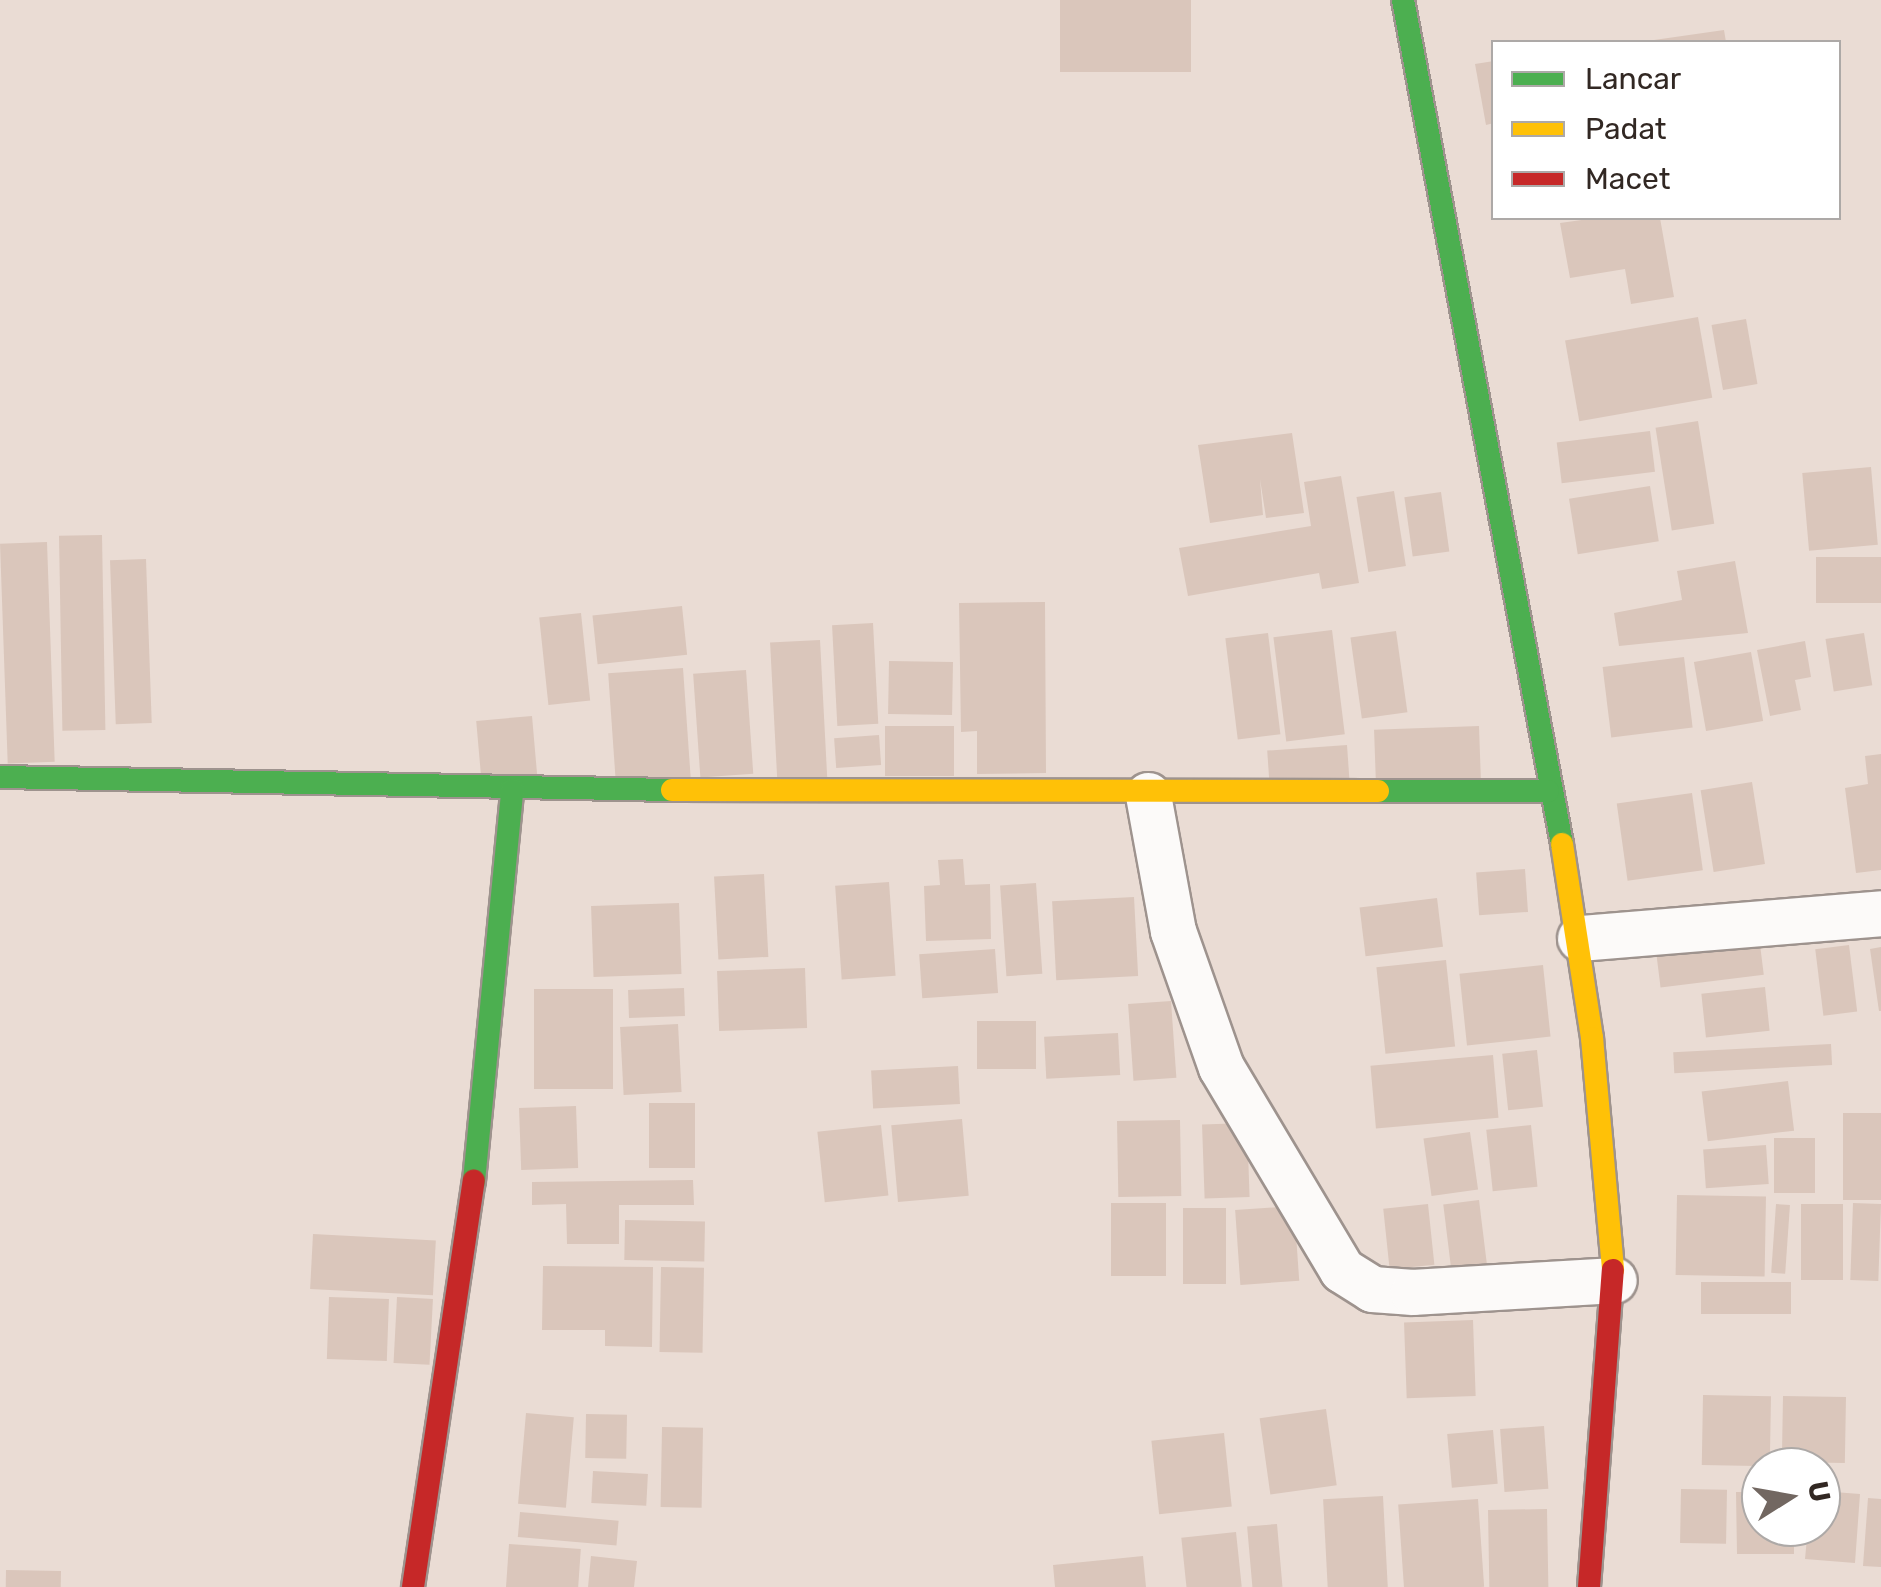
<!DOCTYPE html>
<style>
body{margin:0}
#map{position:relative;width:1881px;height:1587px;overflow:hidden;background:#eadcd4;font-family:Rubik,sans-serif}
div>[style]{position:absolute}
.building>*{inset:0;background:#dac6bb;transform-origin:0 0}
.roads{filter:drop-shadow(2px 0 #9e938e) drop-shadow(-2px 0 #9e938e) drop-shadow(0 2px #9e938e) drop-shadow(0 -2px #9e938e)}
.street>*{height:45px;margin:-22.5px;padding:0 22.5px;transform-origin:22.5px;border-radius:22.5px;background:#fcfaf9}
.fast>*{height:22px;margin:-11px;padding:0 11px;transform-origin:11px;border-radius:11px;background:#4caf50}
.slow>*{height:22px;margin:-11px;padding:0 11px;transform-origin:11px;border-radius:11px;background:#ffc107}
.jam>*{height:22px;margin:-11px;padding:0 11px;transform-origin:11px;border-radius:11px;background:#c62828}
span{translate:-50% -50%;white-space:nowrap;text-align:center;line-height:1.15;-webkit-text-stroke:8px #fff;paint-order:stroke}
.legend{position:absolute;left:1491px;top:40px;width:350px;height:180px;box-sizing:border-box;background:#fff;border:2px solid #ada9a7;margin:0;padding:12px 18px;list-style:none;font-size:30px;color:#322823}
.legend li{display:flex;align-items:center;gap:20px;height:50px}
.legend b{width:50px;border:2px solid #ada9a7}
.north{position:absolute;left:1741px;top:1447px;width:100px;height:100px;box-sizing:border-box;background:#fff;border:2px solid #ada9a7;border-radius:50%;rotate:79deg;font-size:28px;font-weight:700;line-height:40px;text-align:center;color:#322823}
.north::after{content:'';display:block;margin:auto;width:35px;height:45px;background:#726761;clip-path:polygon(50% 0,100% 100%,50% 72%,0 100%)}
</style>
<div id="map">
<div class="building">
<div style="left:1060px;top:0;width:131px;height:72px"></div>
<div style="clip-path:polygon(1724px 30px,1726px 42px,1655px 42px,1654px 40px)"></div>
<div style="clip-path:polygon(1494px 61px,1494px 123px,1486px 125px,1475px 64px)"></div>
<div style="clip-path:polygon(1596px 218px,1660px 218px,1674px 297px,1631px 304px,1625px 269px,1570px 278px,1560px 223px)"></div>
<div style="left:1698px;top:317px;width:82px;height:135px;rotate:80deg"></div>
<div style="left:1746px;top:319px;width:66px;height:35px;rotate:80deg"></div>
<div style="left:1698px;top:421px;width:104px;height:43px;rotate:81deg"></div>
<div style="left:1650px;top:431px;width:41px;height:94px;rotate:83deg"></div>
<div style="clip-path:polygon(1292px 433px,1304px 513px,1266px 518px,1260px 479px,1263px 515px,1210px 523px,1198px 445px)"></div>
<div style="left:1871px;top:467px;width:78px;height:69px;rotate:85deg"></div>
<div style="clip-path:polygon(1341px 476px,1359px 583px,1322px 589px,1319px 573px,1188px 596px,1179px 548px,1311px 526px,1304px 482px)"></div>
<div style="left:1650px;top:486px;width:56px;height:82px;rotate:81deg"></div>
<div style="left:1394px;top:491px;width:76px;height:38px;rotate:81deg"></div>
<div style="left:1441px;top:492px;width:60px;height:37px;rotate:82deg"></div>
<div style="left:102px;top:535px;width:195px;height:43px;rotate:89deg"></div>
<div style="left:47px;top:542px;width:220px;height:47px;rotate:88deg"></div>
<div style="left:1881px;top:557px;width:46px;height:65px;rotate:90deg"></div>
<div style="left:146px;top:559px;width:164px;height:36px;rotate:88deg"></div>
<div style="clip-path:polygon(1735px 561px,1748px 633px,1619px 646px,1614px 613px,1682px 600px,1677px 571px)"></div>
<div style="clip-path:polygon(1045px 602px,1046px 773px,977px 774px,977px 731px,961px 732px,959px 603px)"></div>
<div style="left:682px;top:606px;width:49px;height:90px;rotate:84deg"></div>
<div style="left:581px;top:613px;width:88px;height:42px;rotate:84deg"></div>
<div style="left:873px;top:623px;width:101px;height:41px;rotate:87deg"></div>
<div style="left:1332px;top:630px;width:105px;height:59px;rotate:83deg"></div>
<div style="left:1396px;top:631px;width:82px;height:46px;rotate:82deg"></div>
<div style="left:1268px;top:633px;width:102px;height:43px;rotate:83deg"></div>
<div style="left:1864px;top:633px;width:53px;height:39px;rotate:81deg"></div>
<div style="left:820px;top:640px;width:142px;height:50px;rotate:87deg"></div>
<div style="clip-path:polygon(1805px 641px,1811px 677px,1795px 680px,1801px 710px,1770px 716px,1757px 650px)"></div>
<div style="left:1751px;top:652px;width:70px;height:58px;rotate:80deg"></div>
<div style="left:1684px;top:657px;width:71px;height:82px;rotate:83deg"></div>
<div style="left:889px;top:661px;width:64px;height:53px;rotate:1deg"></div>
<div style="left:683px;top:668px;width:111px;height:75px;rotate:86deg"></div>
<div style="left:746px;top:670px;width:104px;height:53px;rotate:86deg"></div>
<div style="left:532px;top:716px;width:66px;height:56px;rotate:85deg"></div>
<div style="left:954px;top:726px;width:50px;height:69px;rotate:90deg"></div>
<div style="left:1479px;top:726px;width:62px;height:105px;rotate:88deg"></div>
<div style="left:879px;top:735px;width:30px;height:45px;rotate:86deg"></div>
<div style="left:1347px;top:745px;width:42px;height:80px;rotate:86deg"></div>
<div style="clip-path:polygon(1881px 754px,1881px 870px,1856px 873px,1845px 788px,1868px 784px,1865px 756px)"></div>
<div style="left:1752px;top:782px;width:83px;height:52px;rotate:81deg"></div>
<div style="left:1692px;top:793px;width:78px;height:76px;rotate:82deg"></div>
<div style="clip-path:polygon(963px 859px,965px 885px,990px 884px,991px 939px,926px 941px,924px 886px,940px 885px,938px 860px)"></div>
<div style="left:1525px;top:869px;width:43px;height:49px;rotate:86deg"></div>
<div style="left:764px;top:874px;width:83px;height:50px;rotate:87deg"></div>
<div style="left:889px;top:882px;width:94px;height:54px;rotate:86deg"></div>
<div style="left:1036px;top:883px;width:91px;height:36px;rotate:86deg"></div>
<div style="left:1134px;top:897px;width:79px;height:82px;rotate:87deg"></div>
<div style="left:1437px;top:898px;width:49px;height:78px;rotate:83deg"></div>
<div style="left:679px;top:903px;width:71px;height:88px;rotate:88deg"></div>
<div style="left:1759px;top:936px;width:39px;height:104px;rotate:83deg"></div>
<div style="left:1849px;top:945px;width:67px;height:34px;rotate:83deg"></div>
<div style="clip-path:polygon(1881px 947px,1881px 1011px,1879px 1011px,1870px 949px)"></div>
<div style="left:995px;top:949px;width:44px;height:76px;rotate:86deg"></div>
<div style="left:1446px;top:960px;width:87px;height:70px;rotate:84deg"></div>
<div style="left:1543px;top:965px;width:72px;height:84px;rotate:84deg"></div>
<div style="left:805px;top:968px;width:60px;height:88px;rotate:88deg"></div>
<div style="left:1765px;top:987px;width:44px;height:64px;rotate:84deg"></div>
<div style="left:684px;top:988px;width:28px;height:56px;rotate:88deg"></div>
<div style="left:534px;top:989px;width:79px;height:100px"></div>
<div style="left:1171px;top:1001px;width:77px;height:43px;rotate:86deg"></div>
<div style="left:977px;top:1021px;width:59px;height:48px"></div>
<div style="left:678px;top:1024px;width:68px;height:58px;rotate:87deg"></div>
<div style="left:1118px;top:1033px;width:42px;height:74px;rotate:87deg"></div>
<div style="left:1831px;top:1044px;width:21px;height:158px;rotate:87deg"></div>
<div style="left:1537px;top:1050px;width:57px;height:35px;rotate:84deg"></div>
<div style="left:1493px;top:1055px;width:63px;height:123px;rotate:85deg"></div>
<div style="left:958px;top:1066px;width:38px;height:87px;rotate:87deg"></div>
<div style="left:1788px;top:1081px;width:50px;height:87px;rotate:83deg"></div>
<div style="left:649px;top:1103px;width:46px;height:65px"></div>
<div style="left:576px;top:1106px;width:62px;height:57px;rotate:88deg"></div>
<div style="left:1843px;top:1113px;width:38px;height:87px"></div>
<div style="left:962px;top:1119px;width:77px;height:71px;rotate:85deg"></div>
<div style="left:1180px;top:1120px;width:76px;height:63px;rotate:89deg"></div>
<div style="left:1247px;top:1123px;width:74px;height:45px;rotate:88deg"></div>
<div style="left:881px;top:1125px;width:71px;height:64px;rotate:84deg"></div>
<div style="left:1531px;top:1125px;width:62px;height:45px;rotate:84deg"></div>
<div style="left:1470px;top:1132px;width:58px;height:47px;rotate:82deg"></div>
<div style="left:1774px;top:1138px;width:41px;height:55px"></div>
<div style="left:1766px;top:1145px;width:39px;height:63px;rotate:86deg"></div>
<div style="clip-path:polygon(693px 1180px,694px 1205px,619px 1205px,619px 1244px,567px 1244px,566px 1204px,532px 1205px,532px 1182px)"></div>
<div style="left:1677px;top:1195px;width:89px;height:80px;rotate:1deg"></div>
<div style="left:1479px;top:1200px;width:68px;height:36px;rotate:83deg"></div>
<div style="left:1166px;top:1203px;width:73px;height:55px;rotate:90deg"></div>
<div style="left:1853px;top:1203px;width:28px;height:77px;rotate:2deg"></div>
<div style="left:1428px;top:1204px;width:61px;height:45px;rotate:84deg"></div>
<div style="left:1776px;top:1204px;width:14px;height:69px;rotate:4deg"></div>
<div style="left:1801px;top:1204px;width:42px;height:76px"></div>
<div style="left:1294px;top:1206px;width:75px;height:59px;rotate:86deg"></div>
<div style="left:1183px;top:1208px;width:43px;height:76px"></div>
<div style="left:625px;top:1220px;width:80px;height:40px;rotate:1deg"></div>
<div style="left:313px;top:1234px;width:123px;height:55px;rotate:3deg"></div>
<div style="clip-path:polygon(543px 1266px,653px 1267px,652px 1347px,605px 1346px,605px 1330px,542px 1330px)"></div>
<div style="left:661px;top:1267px;width:43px;height:85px;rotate:1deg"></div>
<div style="left:1701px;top:1282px;width:90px;height:32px"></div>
<div style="left:329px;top:1297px;width:60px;height:62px;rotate:2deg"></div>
<div style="left:397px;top:1297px;width:36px;height:66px;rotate:3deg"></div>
<div style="left:1473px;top:1320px;width:76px;height:69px;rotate:88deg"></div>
<div style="left:1703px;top:1395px;width:68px;height:70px;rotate:1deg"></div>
<div style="left:1783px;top:1396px;width:63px;height:66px;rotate:1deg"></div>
<div style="left:1326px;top:1409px;width:77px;height:67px;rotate:82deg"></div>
<div style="left:526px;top:1413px;width:48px;height:91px;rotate:5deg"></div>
<div style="left:586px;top:1414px;width:41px;height:44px;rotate:1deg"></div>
<div style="left:1544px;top:1426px;width:63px;height:44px;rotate:86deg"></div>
<div style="left:662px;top:1427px;width:41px;height:80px;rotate:1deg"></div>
<div style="left:1493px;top:1430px;width:54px;height:46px;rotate:85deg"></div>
<div style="left:1224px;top:1433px;width:74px;height:73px;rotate:84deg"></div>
<div style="left:593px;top:1471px;width:55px;height:32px;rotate:3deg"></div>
<div style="left:1681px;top:1489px;width:46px;height:54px;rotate:1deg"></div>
<div style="clip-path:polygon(1821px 1491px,1860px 1494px,1855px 1563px,1805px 1559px,1808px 1527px,1821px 1527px)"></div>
<div style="clip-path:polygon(1736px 1492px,1761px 1492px,1761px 1527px,1794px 1527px,1794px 1554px,1737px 1554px)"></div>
<div style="left:1383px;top:1496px;width:91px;height:60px;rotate:87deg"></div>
<div style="clip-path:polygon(1868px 1498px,1881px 1499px,1881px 1567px,1863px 1566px)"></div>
<div style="left:1478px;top:1499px;width:88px;height:80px;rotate:86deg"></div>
<div style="left:1547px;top:1509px;width:78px;height:59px;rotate:89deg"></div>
<div style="left:520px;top:1512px;width:99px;height:25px;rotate:5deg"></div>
<div style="left:1277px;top:1524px;width:63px;height:30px;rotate:85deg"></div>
<div style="left:1236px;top:1532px;width:55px;height:55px;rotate:84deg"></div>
<div style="left:509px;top:1544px;width:72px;height:43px;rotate:4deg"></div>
<div style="clip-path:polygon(591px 1556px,637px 1561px,634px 1587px,588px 1587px)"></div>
<div style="clip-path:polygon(1143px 1556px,1146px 1587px,1055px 1587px,1053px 1565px)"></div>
<div style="left:6px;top:1570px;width:55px;height:17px;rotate:1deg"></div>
</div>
<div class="roads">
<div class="street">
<div style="left:1148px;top:795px;width:138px;rotate:79.6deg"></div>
<div style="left:1173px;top:931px;width:144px;rotate:70.6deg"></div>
<div style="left:1221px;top:1067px;width:236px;rotate:59.2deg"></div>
<div style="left:1342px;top:1270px;width:36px;rotate:32deg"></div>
<div style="left:1372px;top:1289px;width:41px;rotate:4.2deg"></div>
<div style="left:1413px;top:1292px;width:201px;rotate:-3.4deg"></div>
<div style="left:1580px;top:938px;width:302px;rotate:-4.7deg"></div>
</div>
<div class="fast">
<div style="left:1403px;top:0;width:859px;rotate:79.33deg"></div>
<div style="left:0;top:777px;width:672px;rotate:1.11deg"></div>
<div style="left:1378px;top:791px;width:170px"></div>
<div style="left:474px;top:1181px;width:393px;rotate:-84.4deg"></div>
</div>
<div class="slow">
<div style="left:672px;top:790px;width:706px;rotate:0.08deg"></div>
<div style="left:1562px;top:844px;width:196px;rotate:81.2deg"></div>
<div style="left:1592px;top:1038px;width:233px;rotate:84.8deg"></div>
</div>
<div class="jam">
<div style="left:413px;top:1587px;width:411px;rotate:-81.5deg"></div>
<div style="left:1589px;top:1587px;width:318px;rotate:-85.7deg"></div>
</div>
</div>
<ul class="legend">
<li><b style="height:12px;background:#4caf50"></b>Lancar</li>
<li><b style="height:12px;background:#ffc107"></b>Padat</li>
<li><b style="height:12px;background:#c62828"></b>Macet</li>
</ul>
<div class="north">U</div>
</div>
